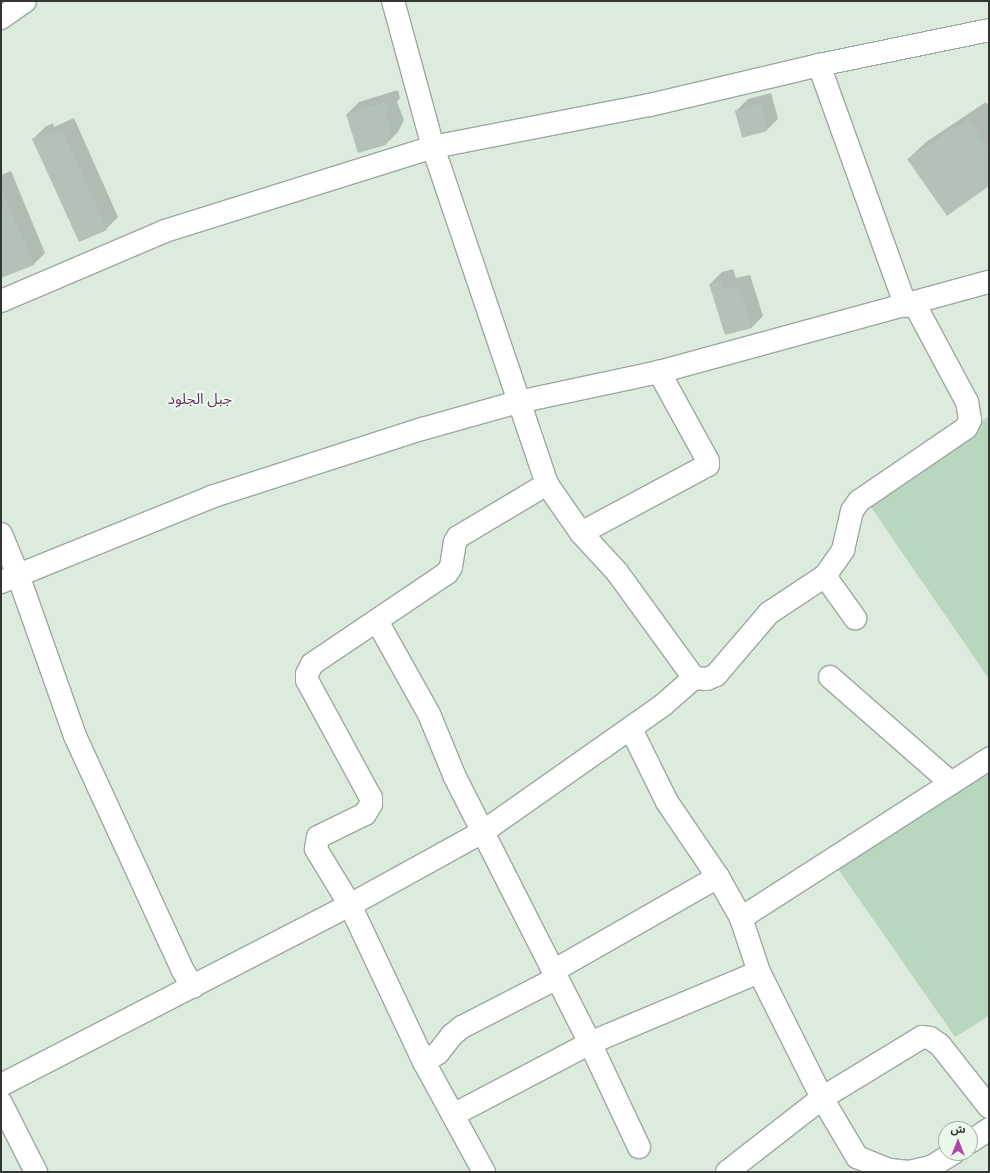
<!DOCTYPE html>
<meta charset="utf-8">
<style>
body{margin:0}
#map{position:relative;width:990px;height:1173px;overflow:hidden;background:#ddebdf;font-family:Karla,"Noto Sans Arabic",sans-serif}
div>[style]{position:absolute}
.green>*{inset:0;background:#b9d7bf}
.shadow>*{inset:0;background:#0003}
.building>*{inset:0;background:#b3c1b6;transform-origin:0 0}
.roads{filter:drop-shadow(1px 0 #9ca99f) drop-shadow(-1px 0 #9ca99f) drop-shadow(0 1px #9ca99f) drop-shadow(0 -1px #9ca99f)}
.minor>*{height:22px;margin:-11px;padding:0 11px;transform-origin:11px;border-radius:11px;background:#fff}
span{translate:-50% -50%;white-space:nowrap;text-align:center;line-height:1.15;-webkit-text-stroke:4px #eaf8ec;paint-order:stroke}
.quarter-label{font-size:15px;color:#6b3666}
.frame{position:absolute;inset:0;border:2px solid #323733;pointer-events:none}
.north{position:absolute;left:938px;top:1121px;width:40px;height:40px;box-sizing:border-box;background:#eaf8ec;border:1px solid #a0aba2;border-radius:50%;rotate:0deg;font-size:11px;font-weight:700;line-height:16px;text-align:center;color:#323733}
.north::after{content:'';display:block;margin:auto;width:14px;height:18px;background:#b247a9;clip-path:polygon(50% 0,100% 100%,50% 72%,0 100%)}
</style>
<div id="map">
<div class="green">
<div style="clip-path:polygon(989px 416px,989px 679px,864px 497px)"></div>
<div style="clip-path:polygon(989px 768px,989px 1016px,955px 1037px,836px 866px)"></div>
</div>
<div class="shadow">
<div style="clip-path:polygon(398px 90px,400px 98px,397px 102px,404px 120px,398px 132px,386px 144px,347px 114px,359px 102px)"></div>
<div style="clip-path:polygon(771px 93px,778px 119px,767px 130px,736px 111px,748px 99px)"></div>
<div style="clip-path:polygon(986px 102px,989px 107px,989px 185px,908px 159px,926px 142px)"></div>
<div style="clip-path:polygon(74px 118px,118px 217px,106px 229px,33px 139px,45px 127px,53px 123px,54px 127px)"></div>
<div style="clip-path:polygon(11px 171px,45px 253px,33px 265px,1px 277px,1px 175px)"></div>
<div style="clip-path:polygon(733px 269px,736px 278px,750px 275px,763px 316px,751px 328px,710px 284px,722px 272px)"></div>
</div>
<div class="building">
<div style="clip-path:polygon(386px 102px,389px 110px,386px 114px,392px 132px,386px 145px,358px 153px,346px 114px)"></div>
<div style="left:760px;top:104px;width:28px;height:26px;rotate:75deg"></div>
<div style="clip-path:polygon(968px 119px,989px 151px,989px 186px,947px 216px,907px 159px)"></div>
<div style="clip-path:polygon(62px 129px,107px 230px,79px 242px,32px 139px,41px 134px,42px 138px)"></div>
<div style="clip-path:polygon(1px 187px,34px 265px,1px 278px)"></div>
<div style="clip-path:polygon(721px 281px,724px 290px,739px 286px,752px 328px,725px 335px,709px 284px)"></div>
</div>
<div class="roads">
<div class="minor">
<div style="left:1px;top:18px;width:29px;rotate:-35deg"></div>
<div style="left:819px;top:65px;width:256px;rotate:70.2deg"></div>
<div style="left:1px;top:301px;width:178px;rotate:-23.1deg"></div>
<div style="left:165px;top:231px;width:281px;rotate:-17.4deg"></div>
<div style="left:433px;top:147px;width:221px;rotate:-11deg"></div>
<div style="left:650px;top:105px;width:174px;rotate:-13.3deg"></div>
<div style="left:819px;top:65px;width:174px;rotate:-11.6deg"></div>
<div style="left:581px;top:533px;width:144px;rotate:-28.2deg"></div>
<div style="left:708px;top:465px;width:4px;rotate:-90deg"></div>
<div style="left:708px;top:461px;width:102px;rotate:-118.8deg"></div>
<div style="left:1px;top:534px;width:44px;rotate:67.5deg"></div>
<div style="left:18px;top:575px;width:171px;rotate:70.5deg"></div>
<div style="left:75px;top:736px;width:256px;rotate:65.3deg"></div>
<div style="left:182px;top:969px;width:21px;rotate:59deg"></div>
<div style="left:825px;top:576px;width:52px;rotate:54.5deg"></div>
<div style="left:1px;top:582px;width:227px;rotate:-22deg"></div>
<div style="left:211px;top:497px;width:222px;rotate:-17.9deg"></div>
<div style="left:422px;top:429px;width:100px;rotate:-15.7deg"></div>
<div style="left:518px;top:402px;width:144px;rotate:-12deg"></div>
<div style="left:659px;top:372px;width:342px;rotate:-15.3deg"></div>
<div style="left:377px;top:621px;width:107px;rotate:60.8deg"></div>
<div style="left:429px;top:714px;width:68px;rotate:67.6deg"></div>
<div style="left:455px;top:777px;width:298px;rotate:63.1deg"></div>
<div style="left:590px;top:1043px;width:115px;rotate:64.8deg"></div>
<div style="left:830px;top:677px;width:161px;rotate:41.2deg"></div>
<div style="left:694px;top:678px;width:13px;rotate:4deg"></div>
<div style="left:707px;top:679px;width:10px;rotate:-24deg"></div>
<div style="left:716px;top:675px;width:82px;rotate:-49.5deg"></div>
<div style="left:769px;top:613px;width:67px;rotate:-33.5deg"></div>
<div style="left:825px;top:576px;width:32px;rotate:-55deg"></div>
<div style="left:843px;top:550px;width:40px;rotate:-77deg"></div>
<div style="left:852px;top:511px;width:12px;rotate:-55deg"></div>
<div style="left:859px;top:501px;width:130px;rotate:-34.3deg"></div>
<div style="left:966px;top:428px;width:9px;rotate:-63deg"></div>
<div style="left:970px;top:420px;width:18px;rotate:-99deg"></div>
<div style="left:967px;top:402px;width:112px;rotate:-118.2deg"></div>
<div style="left:631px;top:729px;width:81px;rotate:63.7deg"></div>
<div style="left:667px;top:802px;width:91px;rotate:55.8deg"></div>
<div style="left:718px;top:877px;width:47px;rotate:60.7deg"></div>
<div style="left:741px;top:918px;width:57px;rotate:71.6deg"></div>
<div style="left:759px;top:972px;width:141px;rotate:63.4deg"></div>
<div style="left:822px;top:1098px;width:69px;rotate:59.3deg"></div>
<div style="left:857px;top:1157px;width:35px;rotate:22deg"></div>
<div style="left:890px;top:1170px;width:19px;rotate:6deg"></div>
<div style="left:909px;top:1172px;width:23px;rotate:-13deg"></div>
<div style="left:931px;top:1167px;width:26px;rotate:-32deg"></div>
<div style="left:741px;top:918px;width:295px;rotate:-32.7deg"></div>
<div style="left:553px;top:971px;width:190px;rotate:-29.7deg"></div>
<div style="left:424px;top:1062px;width:17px;rotate:-33deg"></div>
<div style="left:438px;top:1053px;width:23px;rotate:-52deg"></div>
<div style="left:452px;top:1035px;width:13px;rotate:-39deg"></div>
<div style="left:462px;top:1027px;width:107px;rotate:-27.3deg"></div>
<div style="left:1px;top:1085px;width:393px;rotate:-27.3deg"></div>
<div style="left:350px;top:905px;width:153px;rotate:-28.9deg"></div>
<div style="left:484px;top:831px;width:219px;rotate:-35.1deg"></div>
<div style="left:663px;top:705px;width:41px;rotate:-41.1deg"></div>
<div style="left:694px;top:678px;width:131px;rotate:-126deg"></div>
<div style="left:617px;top:572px;width:53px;rotate:-132.7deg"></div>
<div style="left:581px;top:533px;width:60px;rotate:-124.8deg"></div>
<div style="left:547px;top:484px;width:356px;rotate:-108.7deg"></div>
<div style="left:433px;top:147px;width:151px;rotate:-105.3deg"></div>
<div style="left:1px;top:1103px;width:77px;rotate:63.1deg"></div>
<div style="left:453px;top:1115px;width:155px;rotate:-27.7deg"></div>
<div style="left:590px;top:1043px;width:183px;rotate:-22.8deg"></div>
<div style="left:970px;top:1142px;width:23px;rotate:-34deg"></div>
<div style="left:484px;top:1172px;width:125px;rotate:-118.6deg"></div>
<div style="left:424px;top:1062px;width:174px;rotate:-115.2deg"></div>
<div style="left:350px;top:905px;width:66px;rotate:-121.3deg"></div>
<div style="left:316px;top:849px;width:12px;rotate:-81deg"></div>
<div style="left:318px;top:837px;width:52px;rotate:-26.1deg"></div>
<div style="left:365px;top:814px;width:12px;rotate:-59deg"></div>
<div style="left:371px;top:804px;width:6px;rotate:-90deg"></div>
<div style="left:371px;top:798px;width:134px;rotate:-118.5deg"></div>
<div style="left:307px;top:680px;width:6px;rotate:-90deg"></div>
<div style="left:307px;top:674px;width:11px;rotate:-63deg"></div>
<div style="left:312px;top:664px;width:163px;rotate:-34deg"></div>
<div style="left:447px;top:573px;width:7px;rotate:-56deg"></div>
<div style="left:451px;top:567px;width:25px;rotate:-81deg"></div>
<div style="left:455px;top:542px;width:6px;rotate:-59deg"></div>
<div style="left:458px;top:537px;width:104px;rotate:-30.8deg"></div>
<div style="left:727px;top:1172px;width:120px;rotate:-37.9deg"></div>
<div style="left:822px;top:1098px;width:117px;rotate:-31.4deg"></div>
<div style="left:922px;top:1037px;width:8px;rotate:7deg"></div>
<div style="left:930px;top:1038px;width:12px;rotate:35deg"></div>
<div style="left:940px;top:1045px;width:79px;rotate:51.7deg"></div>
</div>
</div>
<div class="quarter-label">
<span style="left:200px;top:400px">جبل الجلود</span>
</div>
<div class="frame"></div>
<div class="north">ش</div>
</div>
